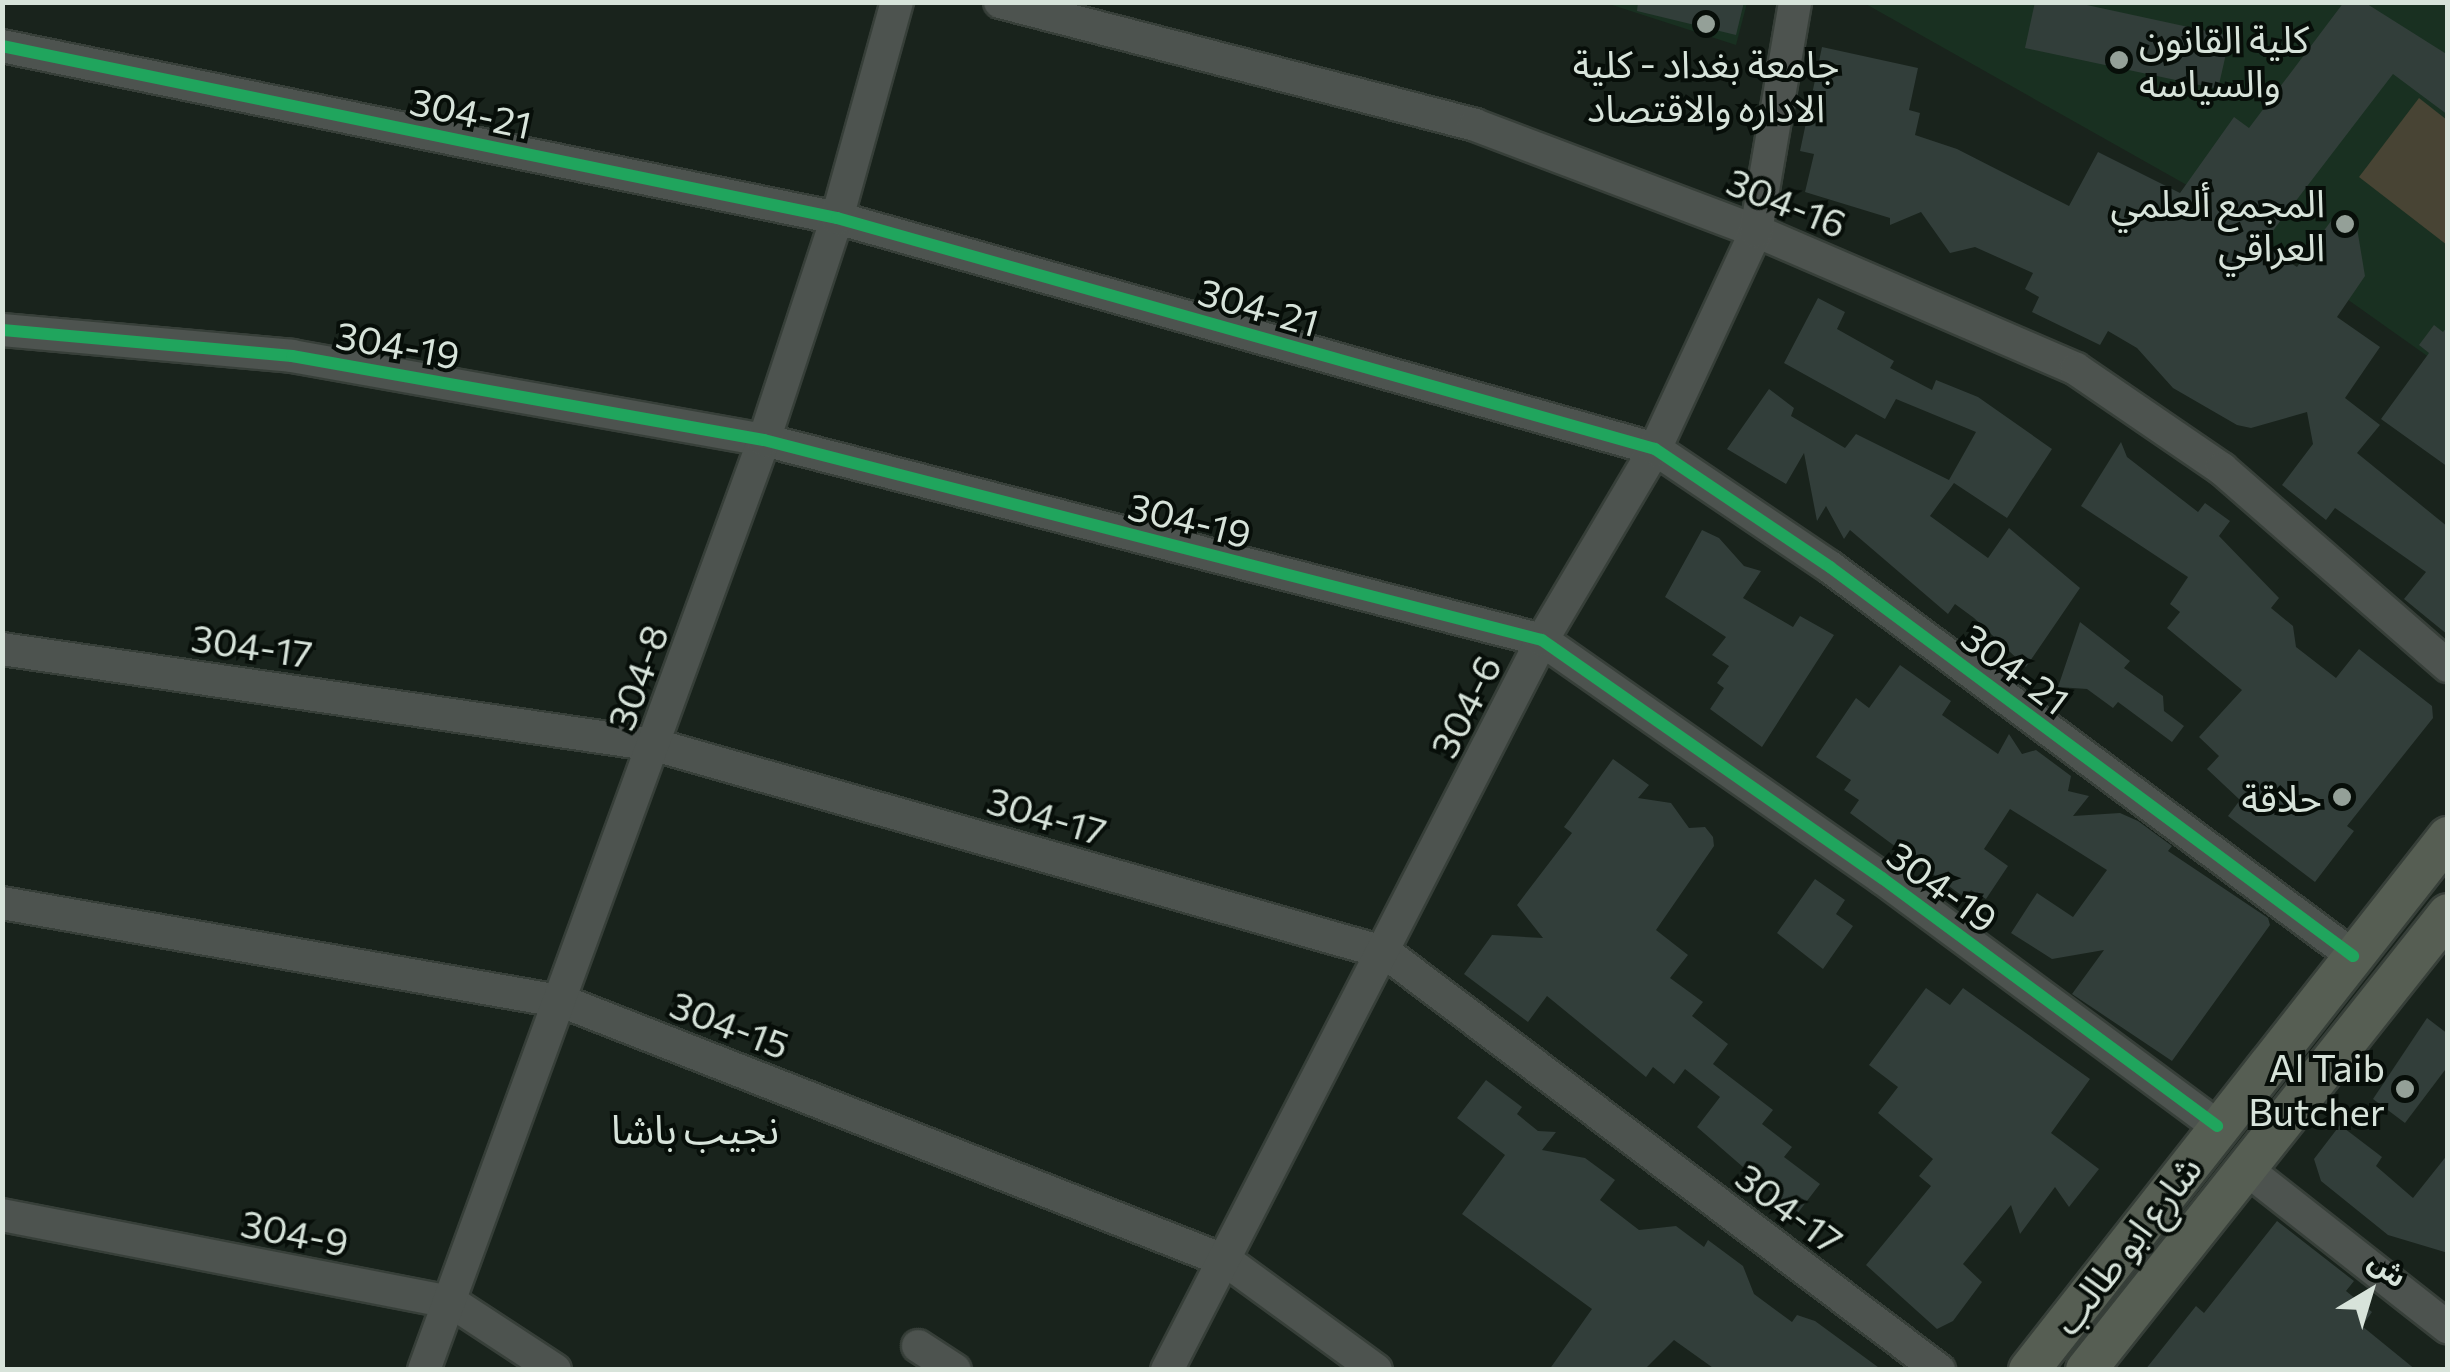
<!DOCTYPE html>
<meta charset="utf-8">
<style>
body{margin:0}
#map{position:relative;width:2450px;height:1372px;overflow:hidden;background:#19231c;font-family:Commissioner,"Noto Sans Arabic",sans-serif}
div>[style]{position:absolute}
.built>*{inset:0;background:#193021}
.green>*{inset:0;background:#484434}
.building>*{inset:0;background:#323e3a}
.roads{filter:drop-shadow(2px 0 #373f39) drop-shadow(-2px 0 #373f39) drop-shadow(0 2px #373f39) drop-shadow(0 -2px #373f39)}
.minor>*{height:32px;margin:-16px;padding:0 16px;transform-origin:16px;border-radius:16px;background:#4d534f}
.major>*{height:40px;margin:-20px;padding:0 20px;transform-origin:20px;border-radius:20px;background:#565e53}
.cycleway>*{height:12px;margin:-6px;padding:0 6px;transform-origin:6px;border-radius:6px;background:#20a55d}
.dots>*{width:28px;height:28px;translate:-50% -50%;box-sizing:border-box;border:5px solid #070e09;border-radius:50%}
span{translate:-50% -50%;white-space:nowrap;text-align:center;line-height:1.15;-webkit-text-stroke:8px #070e09;paint-order:stroke}
.poi-label{font-size:38px;color:#d7e3da}
.left{translate:0 -50%;text-align:left}
.right{translate:-100% -50%;text-align:right}
.street-label{font-size:38px;color:#d7e3da}
.neighbourhood-label{font-size:40px;color:#d7e3da}
.frame{position:absolute;inset:0;border:5px solid #d7e3da;pointer-events:none}
.north{position:absolute;left:2320px;top:1242px;width:100px;height:100px;-webkit-text-stroke:8px #070e09;paint-order:stroke;rotate:38deg;font-size:28px;font-weight:700;line-height:40px;text-align:center;color:#d7e3da}
.north::after{content:'';display:block;margin:auto;width:35px;height:45px;background:#d7e3da;clip-path:polygon(50% 0,100% 100%,50% 72%,0 100%)}
</style>
<div id="map">
<div class="built">
<div style="clip-path:polygon(1606px 3px,1747px 3px,1736px 45px)"></div>
<div style="clip-path:polygon(1864px 3px,2447px 3px,2447px 370px,2185px 184px)"></div>
</div>
<div class="green">
<div style="clip-path:polygon(2419px 98px,2447px 120px,2447px 245px,2359px 177px)"></div>
</div>
<div class="building">
<div style="clip-path:polygon(1638px 2px,1744px 2px,1736px 35px,1637px 11px)"></div>
<div style="clip-path:polygon(2035px 2px,2073px 2px,2230px 36px,2218px 89px,2025px 48px)"></div>
<div style="clip-path:polygon(2344px 2px,2364px 2px,2448px 55px,2448px 115px,2393px 74px,2262px 245px,2297px 267px,2337px 213px,2357px 228px,2365px 276px,2337px 317px,2380px 347px,2345px 398px,2380px 425px,2357px 453px,2448px 527px,2448px 635px,2404px 599px,2426px 572px,2335px 508px,2326px 520px,2282px 485px,2313px 444px,2307px 412px,2251px 428px,2237px 425px,2173px 388px,2137px 348px,2108px 331px,2100px 345px,2032px 312px,2039px 297px,2025px 289px,2033px 273px,1975px 247px,1950px 253px,1921px 212px,1890px 225px,1890px 218px,1805px 192px,1814px 154px,1800px 151px,1822px 47px,1918px 68px,1909px 110px,1920px 113px,1915px 135px,1957px 149px,2069px 206px,2098px 152px,2180px 193px,2234px 117px,2249px 128px)"></div>
<div style="clip-path:polygon(1818px 298px,1845px 312px,1837px 329px,1894px 361px,1890px 368px,1932px 390px,1936px 380px,1978px 397px,2052px 449px,2007px 518px,1954px 483px,1930px 516px,1988px 558px,2009px 528px,2080px 588px,2026px 667px,1974px 618px,1955px 604px,1948px 614px,1850px 530px,1844px 539px,1826px 506px,1817px 521px,1804px 453px,1786px 484px,1727px 449px,1769px 389px,1794px 408px,1791px 416px,1845px 448px,1856px 434px,1949px 480px,1976px 432px,1896px 399px,1885px 419px,1784px 363px)"></div>
<div style="clip-path:polygon(2434px 325px,2443px 332px,2448px 326px,2448px 467px,2381px 419px,2429px 353px,2419px 345px)"></div>
<div style="clip-path:polygon(2121px 442px,2127px 457px,2198px 512px,2205px 503px,2230px 521px,2219px 536px,2279px 598px,2271px 608px,2293px 626px,2296px 647px,2336px 678px,2359px 649px,2432px 706px,2433px 718px,2347px 826px,2354px 831px,2315px 882px,2228px 816px,2240px 800px,2207px 769px,2219px 756px,2199px 737px,2242px 690px,2167px 628px,2180px 612px,2170px 604px,2188px 577px,2081px 506px)"></div>
<div style="clip-path:polygon(1702px 530px,1719px 538px,1744px 566px,1761px 571px,1743px 598px,1793px 627px,1800px 616px,1834px 635px,1762px 747px,1710px 709px,1724px 688px,1717px 683px,1729px 666px,1712px 655px,1726px 637px,1665px 597px)"></div>
<div style="clip-path:polygon(2080px 622px,2130px 661px,2124px 668px,2163px 696px,2164px 711px,2184px 726px,2172px 742px,2118px 702px,2113px 708px,2087px 689px,2058px 687px)"></div>
<div style="clip-path:polygon(1900px 665px,1951px 701px,1942px 715px,1998px 754px,2009px 734px,2022px 754px,2036px 750px,2071px 776px,2068px 791px,2089px 796px,2073px 816px,2120px 813px,2138px 821px,2172px 846px,2168px 851px,2268px 918px,2270px 925px,2172px 1061px,2072px 994px,2104px 950px,2052px 959px,2011px 933px,2037px 893px,2073px 917px,2107px 870px,2010px 809px,1984px 849px,2008px 866px,1986px 899px,1971px 890px,1965px 898px,1850px 813px,1859px 800px,1844px 790px,1851px 780px,1816px 757px,1856px 698px,1869px 708px)"></div>
<div style="clip-path:polygon(1613px 759px,1649px 785px,1638px 798px,1671px 803px,1689px 828px,1705px 827px,1713px 837px,1714px 846px,1656px 930px,1688px 955px,1670px 978px,1703px 1002px,1692px 1016px,1728px 1044px,1713px 1064px,1773px 1110px,1762px 1124px,1792px 1147px,1784px 1157px,1820px 1184px,1797px 1214px,1697px 1127px,1720px 1097px,1685px 1069px,1674px 1084px,1653px 1067px,1646px 1077px,1547px 996px,1528px 1022px,1464px 974px,1492px 935px,1543px 938px,1517px 905px,1572px 833px,1564px 827px)"></div>
<div style="clip-path:polygon(1815px 879px,1845px 900px,1836px 914px,1853px 926px,1823px 969px,1777px 933px)"></div>
<div style="clip-path:polygon(1926px 988px,1950px 1005px,1963px 988px,2090px 1079px,2051px 1133px,2099px 1169px,2069px 1207px,2055px 1187px,2020px 1234px,2011px 1205px,1963px 1264px,1982px 1282px,1953px 1321px,1937px 1329px,1866px 1265px,1931px 1186px,1919px 1176px,1933px 1159px,1878px 1113px,1898px 1087px,1869px 1065px)"></div>
<div style="clip-path:polygon(2427px 1018px,2448px 1034px,2448px 1066px,2405px 1123px,2373px 1099px)"></div>
<div style="clip-path:polygon(1486px 1080px,1522px 1107px,1517px 1114px,1538px 1131px,1556px 1132px,1542px 1150px,1585px 1158px,1615px 1180px,1600px 1200px,1639px 1230px,1676px 1226px,1704px 1247px,1708px 1240px,1743px 1266px,1754px 1294px,1792px 1322px,1797px 1315px,1815px 1321px,1882px 1370px,1716px 1370px,1674px 1340px,1644px 1370px,1549px 1370px,1592px 1309px,1462px 1214px,1505px 1155px,1457px 1118px)"></div>
<div style="clip-path:polygon(2340px 1125px,2382px 1157px,2376px 1166px,2413px 1198px,2448px 1154px,2448px 1253px,2388px 1235px,2321px 1181px,2314px 1159px)"></div>
<div style="clip-path:polygon(2277px 1221px,2354px 1281px,2346px 1291px,2372px 1312px,2362px 1326px,2416px 1370px,2145px 1370px,2196px 1306px,2204px 1313px)"></div>
</div>
<div class="roads">
<div class="minor">
<div style="left:1000px;top:2px;width:491px;rotate:14.5deg"></div>
<div style="left:1475px;top:125px;width:300px;rotate:20.7deg"></div>
<div style="left:1756px;top:231px;width:348px;rotate:23.3deg"></div>
<div style="left:2076px;top:369px;width:177px;rotate:34.4deg"></div>
<div style="left:2222px;top:469px;width:300px;rotate:41.1deg"></div>
<div style="left:2px;top:46px;width:853px;rotate:11.64deg"></div>
<div style="left:837px;top:218px;width:850px;rotate:15.77deg"></div>
<div style="left:1655px;top:449px;width:211px;rotate:34deg"></div>
<div style="left:1830px;top:567px;width:652px;rotate:36.64deg"></div>
<div style="left:2px;top:330px;width:291px;rotate:5.1deg"></div>
<div style="left:292px;top:356px;width:479px;rotate:10.1deg"></div>
<div style="left:764px;top:440px;width:803px;rotate:14.42deg"></div>
<div style="left:1542px;top:640px;width:415px;rotate:35deg"></div>
<div style="left:1882px;top:878px;width:417px;rotate:36.5deg"></div>
<div style="left:2px;top:649px;width:660px;rotate:8.36deg"></div>
<div style="left:655px;top:745px;width:760px;rotate:15.88deg"></div>
<div style="left:1386px;top:953px;width:693px;rotate:37.02deg"></div>
<div style="left:2px;top:903px;width:571px;rotate:9.99deg"></div>
<div style="left:564px;top:1002px;width:713px;rotate:21.38deg"></div>
<div style="left:1228px;top:1262px;width:183px;rotate:36.1deg"></div>
<div style="left:2245px;top:1168px;width:258px;rotate:38.2deg"></div>
<div style="left:2px;top:1215px;width:460px;rotate:11deg"></div>
<div style="left:453px;top:1303px;width:122px;rotate:33.3deg"></div>
<div style="left:918px;top:1346px;width:44px;rotate:33deg"></div>
<div style="left:424px;top:1370px;width:990px;rotate:-69.92deg"></div>
<div style="left:764px;top:440px;width:234px;rotate:-71.8deg"></div>
<div style="left:837px;top:218px;width:224px;rotate:-74.5deg"></div>
<div style="left:1167px;top:1370px;width:821px;rotate:-62.81deg"></div>
<div style="left:1542px;top:640px;width:222px;rotate:-59.4deg"></div>
<div style="left:1655px;top:449px;width:240px;rotate:-65.1deg"></div>
<div style="left:1756px;top:231px;width:232px;rotate:-80.3deg"></div>
</div>
<div class="major">
<div style="left:2029px;top:1370px;width:678px;rotate:-51.83deg"></div>
<div style="left:2086px;top:1370px;width:582px;rotate:-51.56deg"></div>
</div>
</div>
<div class="cycleway">
<div style="left:2px;top:46px;width:853px;rotate:11.64deg"></div>
<div style="left:837px;top:218px;width:850px;rotate:15.77deg"></div>
<div style="left:1655px;top:449px;width:211px;rotate:34deg"></div>
<div style="left:1830px;top:567px;width:652px;rotate:36.64deg"></div>
<div style="left:2px;top:330px;width:291px;rotate:5.1deg"></div>
<div style="left:292px;top:356px;width:479px;rotate:10.1deg"></div>
<div style="left:764px;top:440px;width:803px;rotate:14.42deg"></div>
<div style="left:1542px;top:640px;width:415px;rotate:35deg"></div>
<div style="left:1882px;top:878px;width:417px;rotate:36.5deg"></div>
</div>
<div class="dots">
<div style="left:1706px;top:24px;background:#94a098"></div>
<div style="left:2119px;top:60px;background:#94a098"></div>
<div style="left:2345px;top:224px;background:#94a098"></div>
<div style="left:2342px;top:797px;background:#94a098"></div>
<div style="left:2405px;top:1089px;background:#94a098"></div>
</div>
<div class="poi-label">
<span class="left" style="left:2139px;top:60px">كلية القانون<br>والسياسه</span>
<span style="left:1706px;top:85px">جامعة بغداد - كلية<br>الاداره والاقتصاد</span>
<span class="right" style="left:2325px;top:224px">المجمع ألعلمي<br>العراقي</span>
<span class="right" style="left:2322px;top:797px">حلاقة</span>
<span class="right" style="left:2385px;top:1089px">Al Taib<br>Butcher</span>
</div>
<div class="street-label">
<span style="left:471px;top:112px;rotate:12deg">304-21</span>
<span style="left:1787px;top:202px;rotate:22deg">304-16</span>
<span style="left:1259px;top:306px;rotate:16deg">304-21</span>
<span style="left:398px;top:344px;rotate:10deg">304-19</span>
<span style="left:1190px;top:519px;rotate:14deg">304-19</span>
<span style="left:252px;top:645px;rotate:8deg">304-17</span>
<span style="left:2016px;top:668px;rotate:37deg">304-21</span>
<span style="left:637px;top:677px;rotate:-70deg">304-8</span>
<span style="left:1465px;top:706px;rotate:-63deg">304-6</span>
<span style="left:1047px;top:815px;rotate:16deg">304-17</span>
<span style="left:1943px;top:886px;rotate:36deg">304-19</span>
<span style="left:730px;top:1024px;rotate:21deg">304-15</span>
<span style="left:1790px;top:1208px;rotate:37deg">304-17</span>
<span style="left:295px;top:1232px;rotate:11deg">304-9</span>
<span style="left:2126px;top:1244px;rotate:-52deg">شارع ابو طالب</span>
</div>
<div class="neighbourhood-label">
<span style="left:695px;top:1128px">نجيب باشا</span>
</div>
<div class="frame"></div>
<div class="north">ش</div>
</div>
